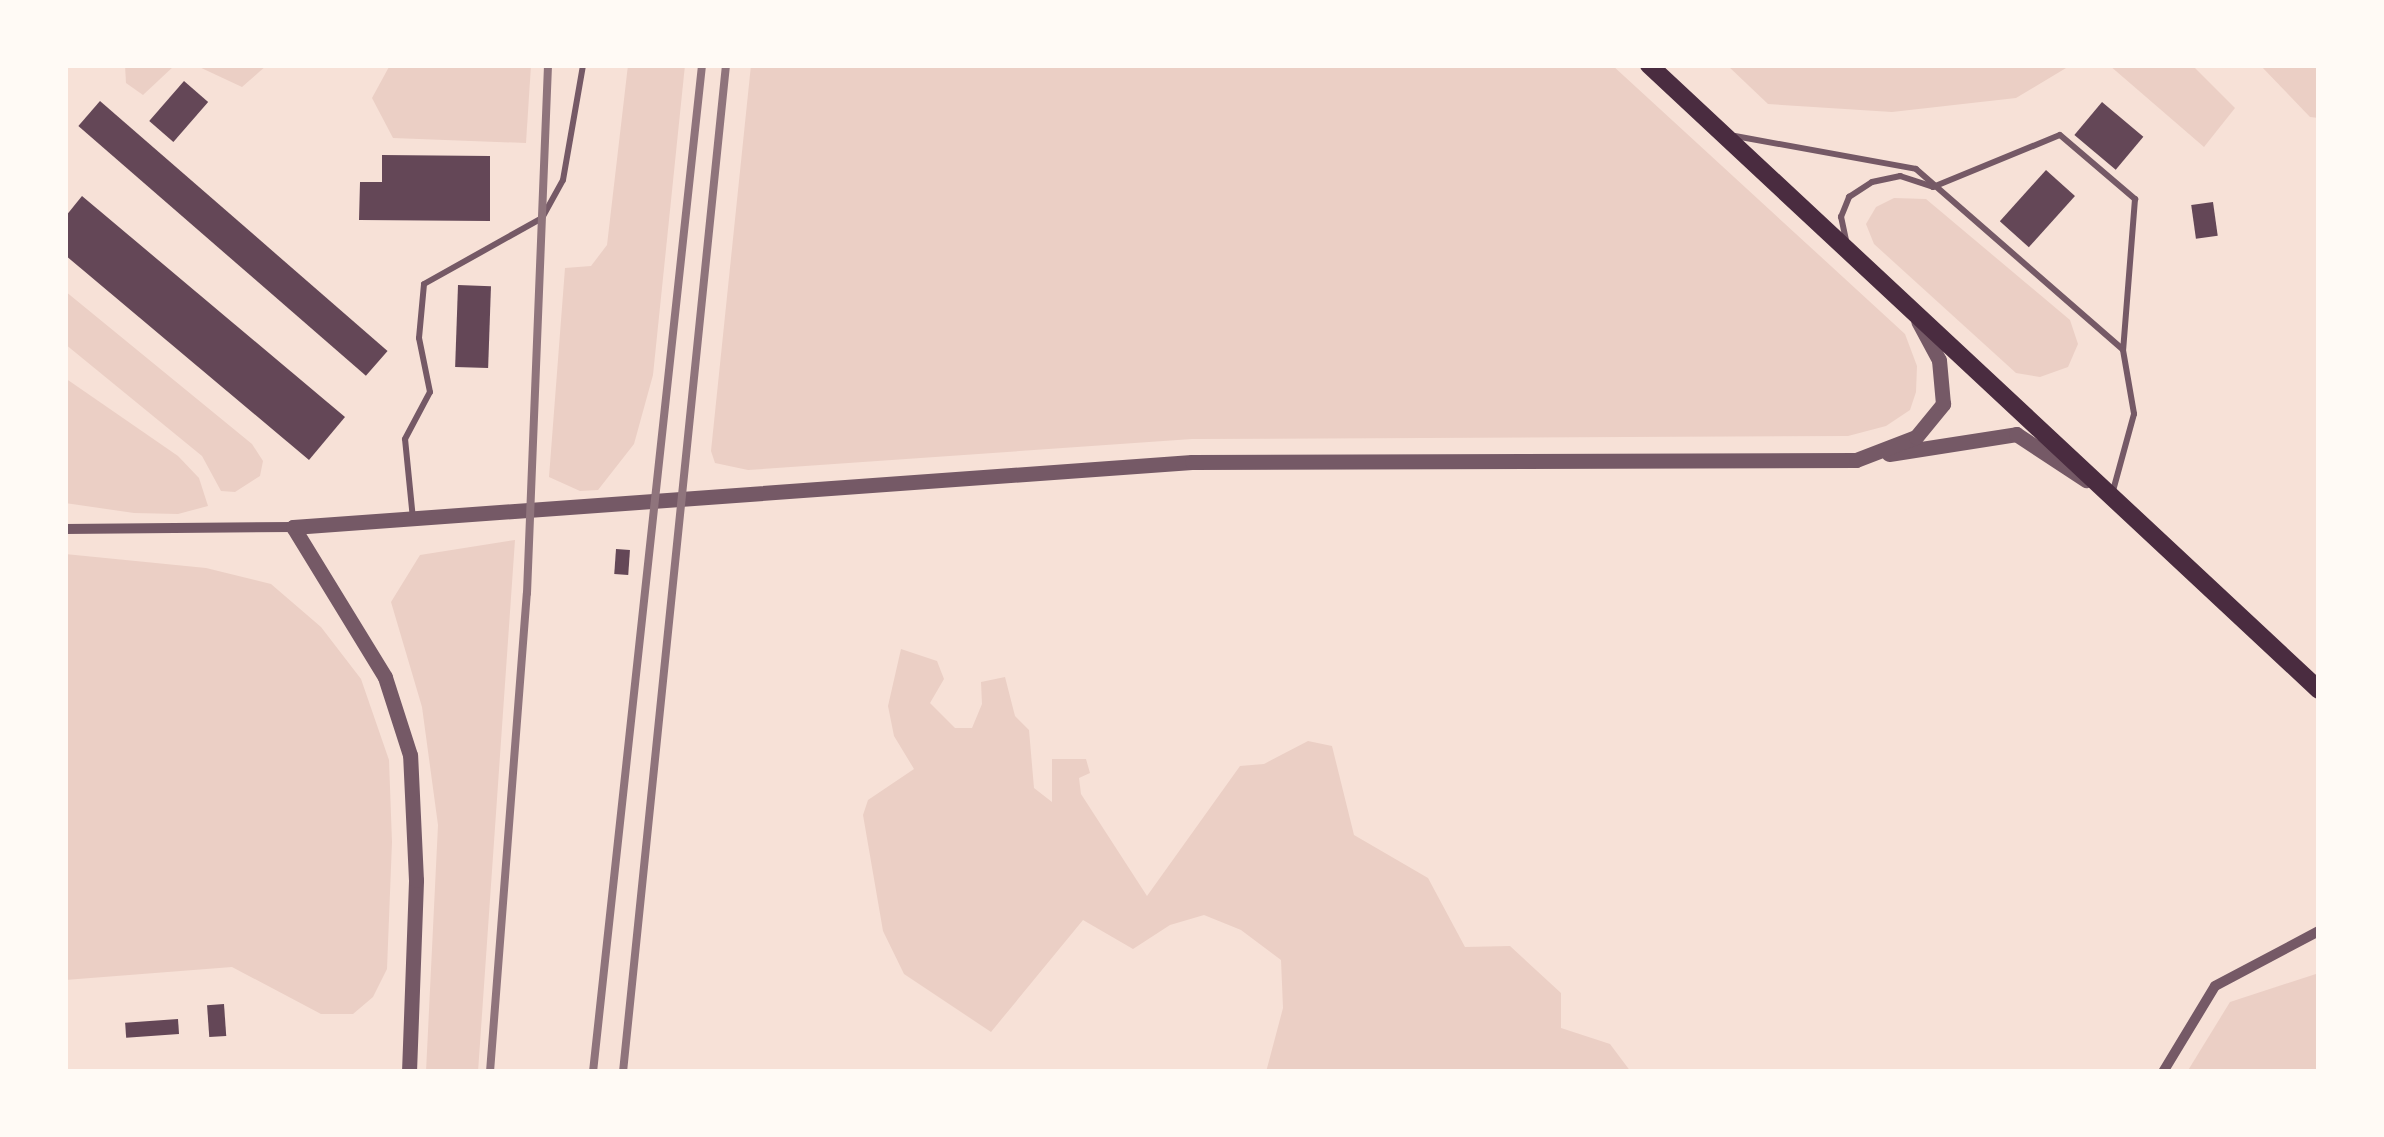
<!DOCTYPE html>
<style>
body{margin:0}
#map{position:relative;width:2384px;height:1137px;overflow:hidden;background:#f7e1d7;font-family:Overpass,sans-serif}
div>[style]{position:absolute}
.green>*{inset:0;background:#ebcfc5}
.building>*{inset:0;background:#644757;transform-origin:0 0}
.service>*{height:6px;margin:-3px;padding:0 3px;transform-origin:3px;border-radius:3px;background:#755966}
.minor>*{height:10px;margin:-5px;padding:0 5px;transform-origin:5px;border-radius:5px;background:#755966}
.tertiary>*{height:15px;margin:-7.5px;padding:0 7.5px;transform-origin:7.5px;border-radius:7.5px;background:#755966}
.secondary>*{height:18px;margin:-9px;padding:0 9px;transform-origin:9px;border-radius:9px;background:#4a2c40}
.rail>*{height:8px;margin:-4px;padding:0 4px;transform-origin:4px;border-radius:4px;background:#8f747c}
span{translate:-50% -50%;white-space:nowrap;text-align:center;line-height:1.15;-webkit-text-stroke:10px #fffaf5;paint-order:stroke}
.frame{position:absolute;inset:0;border:68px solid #fffaf5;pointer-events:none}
</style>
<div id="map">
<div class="green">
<div style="clip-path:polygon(125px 65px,175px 65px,143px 95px,126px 83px)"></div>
<div style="clip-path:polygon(195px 65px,267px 65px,242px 87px)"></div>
<div style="clip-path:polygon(390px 65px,531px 65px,526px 143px,393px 138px,372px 98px)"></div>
<div style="clip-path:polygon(628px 65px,685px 65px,653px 375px,634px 444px,598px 490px,580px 491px,549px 477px,565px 268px,591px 266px,607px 245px)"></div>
<div style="clip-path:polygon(751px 65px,1612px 65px,1905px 334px,1917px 366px,1916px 392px,1910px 410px,1886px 426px,1848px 436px,1192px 439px,748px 470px,715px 463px,711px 451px)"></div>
<div style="clip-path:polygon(1727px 65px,2071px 65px,2016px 98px,1892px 112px,1768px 104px)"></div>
<div style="clip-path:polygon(2109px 65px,2192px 65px,2235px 108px,2204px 147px)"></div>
<div style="clip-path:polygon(2260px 65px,2319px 65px,2319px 118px,2310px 117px)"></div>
<div style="clip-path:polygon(1894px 198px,1926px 199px,2070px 320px,2078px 344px,2068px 367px,2040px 377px,2016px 373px,1874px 244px,1866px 224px,1876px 207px)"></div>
<div style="clip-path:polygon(65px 291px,252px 444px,263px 461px,260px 476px,235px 492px,221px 491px,202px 456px,65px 344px)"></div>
<div style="clip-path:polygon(65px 378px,178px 456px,199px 478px,208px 506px,178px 514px,134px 513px,65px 503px)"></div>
<div style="clip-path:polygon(515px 540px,478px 1072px,426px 1072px,438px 825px,422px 707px,391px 602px,420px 555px)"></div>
<div style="clip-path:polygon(65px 554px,206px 568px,271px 584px,321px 627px,361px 679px,389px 760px,392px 842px,387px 969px,373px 997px,353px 1014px,321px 1014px,232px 967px,65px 980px)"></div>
<div style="clip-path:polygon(901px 649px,937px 661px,944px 679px,930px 703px,955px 728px,972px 728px,982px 704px,981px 682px,1005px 677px,1015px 716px,1029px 730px,1034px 788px,1052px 802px,1052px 759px,1086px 759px,1090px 773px,1079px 778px,1081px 794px,1147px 896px,1240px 766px,1264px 764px,1308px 741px,1332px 746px,1354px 835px,1428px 878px,1465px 947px,1510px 946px,1561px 993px,1561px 1028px,1610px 1044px,1631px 1072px,1266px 1072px,1283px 1008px,1281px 960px,1241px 930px,1204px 915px,1170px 925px,1133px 949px,1083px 920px,991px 1032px,904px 974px,883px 931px,863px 815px,868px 800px,914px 769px,894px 736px,888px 706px)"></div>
<div style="clip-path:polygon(2319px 973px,2319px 1072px,2187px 1072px,2230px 1002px)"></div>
</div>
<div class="building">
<div style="left:184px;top:81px;width:32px;height:53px;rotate:41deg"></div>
<div style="left:100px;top:101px;width:381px;height:33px;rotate:41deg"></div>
<div style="left:2102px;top:102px;width:54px;height:43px;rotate:40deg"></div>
<div style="clip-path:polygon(382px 155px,490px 156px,490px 221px,359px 220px,360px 182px,382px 182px)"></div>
<div style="left:2046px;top:170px;width:39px;height:69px;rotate:42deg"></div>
<div style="clip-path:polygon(82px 196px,345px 417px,309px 460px,65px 255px,65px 217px)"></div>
<div style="left:2213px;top:202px;width:34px;height:22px;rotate:82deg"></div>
<div style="left:458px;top:285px;width:33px;height:82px;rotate:2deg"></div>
<div style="left:616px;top:549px;width:14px;height:25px;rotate:4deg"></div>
<div style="left:224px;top:1004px;width:32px;height:17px;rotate:86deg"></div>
<div style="left:178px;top:1019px;width:15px;height:53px;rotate:86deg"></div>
</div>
<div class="service">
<div style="left:1735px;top:136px;width:184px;rotate:10.3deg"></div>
<div style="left:1916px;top:169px;width:274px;rotate:41.1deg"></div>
<div style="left:1846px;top:240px;width:24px;rotate:-102deg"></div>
<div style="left:1841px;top:217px;width:22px;rotate:-68deg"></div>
<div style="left:1849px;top:197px;width:27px;rotate:-33deg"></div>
<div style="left:1872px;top:182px;width:29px;rotate:-12deg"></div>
<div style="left:1900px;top:176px;width:35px;rotate:18deg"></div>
<div style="left:1933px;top:187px;width:137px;rotate:-22.3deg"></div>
<div style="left:2060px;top:135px;width:99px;rotate:40.5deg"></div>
<div style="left:2135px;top:199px;width:151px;rotate:94.5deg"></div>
<div style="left:2123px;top:350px;width:65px;rotate:80.2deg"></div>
<div style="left:2134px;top:414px;width:80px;rotate:105.3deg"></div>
<div style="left:413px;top:519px;width:80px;rotate:-95.7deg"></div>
<div style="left:405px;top:439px;width:53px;rotate:-62deg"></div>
<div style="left:430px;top:392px;width:55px;rotate:-101.5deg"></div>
<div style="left:419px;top:338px;width:54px;rotate:-84.7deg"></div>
<div style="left:424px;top:284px;width:135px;rotate:-29.2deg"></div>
<div style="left:542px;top:218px;width:43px;rotate:-61.1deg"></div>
<div style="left:563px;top:180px;width:117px;rotate:-80.1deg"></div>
</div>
<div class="minor">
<div style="left:65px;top:529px;width:228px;rotate:-0.5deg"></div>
<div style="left:2163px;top:1072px;width:100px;rotate:-58.8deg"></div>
<div style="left:2215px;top:986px;width:118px;rotate:-27.9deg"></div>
</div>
<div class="tertiary">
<div style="left:1889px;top:454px;width:129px;rotate:-8.9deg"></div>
<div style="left:2016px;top:434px;width:84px;rotate:33.3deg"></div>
<div style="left:409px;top:1072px;width:192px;rotate:-87.9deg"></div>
<div style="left:416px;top:880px;width:125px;rotate:-92.7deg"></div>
<div style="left:410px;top:755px;width:82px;rotate:-107.8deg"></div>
<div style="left:385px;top:677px;width:176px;rotate:-121.5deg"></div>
<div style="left:293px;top:527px;width:901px;rotate:-4.14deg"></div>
<div style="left:1192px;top:462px;width:664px;rotate:-0.17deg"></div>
<div style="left:1856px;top:460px;width:64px;rotate:-21deg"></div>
<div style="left:1916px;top:437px;width:43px;rotate:-50.7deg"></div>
<div style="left:1943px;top:404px;width:44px;rotate:-95.2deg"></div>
<div style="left:1939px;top:360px;width:44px;rotate:-118.3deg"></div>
</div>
<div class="secondary">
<div style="left:1649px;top:65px;width:916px;rotate:43.01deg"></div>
</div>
<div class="rail">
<div style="left:490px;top:1072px;width:480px;rotate:-85.6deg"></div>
<div style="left:527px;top:593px;width:528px;rotate:-87.72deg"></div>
<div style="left:593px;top:1072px;width:1013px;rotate:-83.82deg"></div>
<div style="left:623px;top:1072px;width:1012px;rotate:-84.16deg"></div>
</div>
<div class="frame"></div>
</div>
